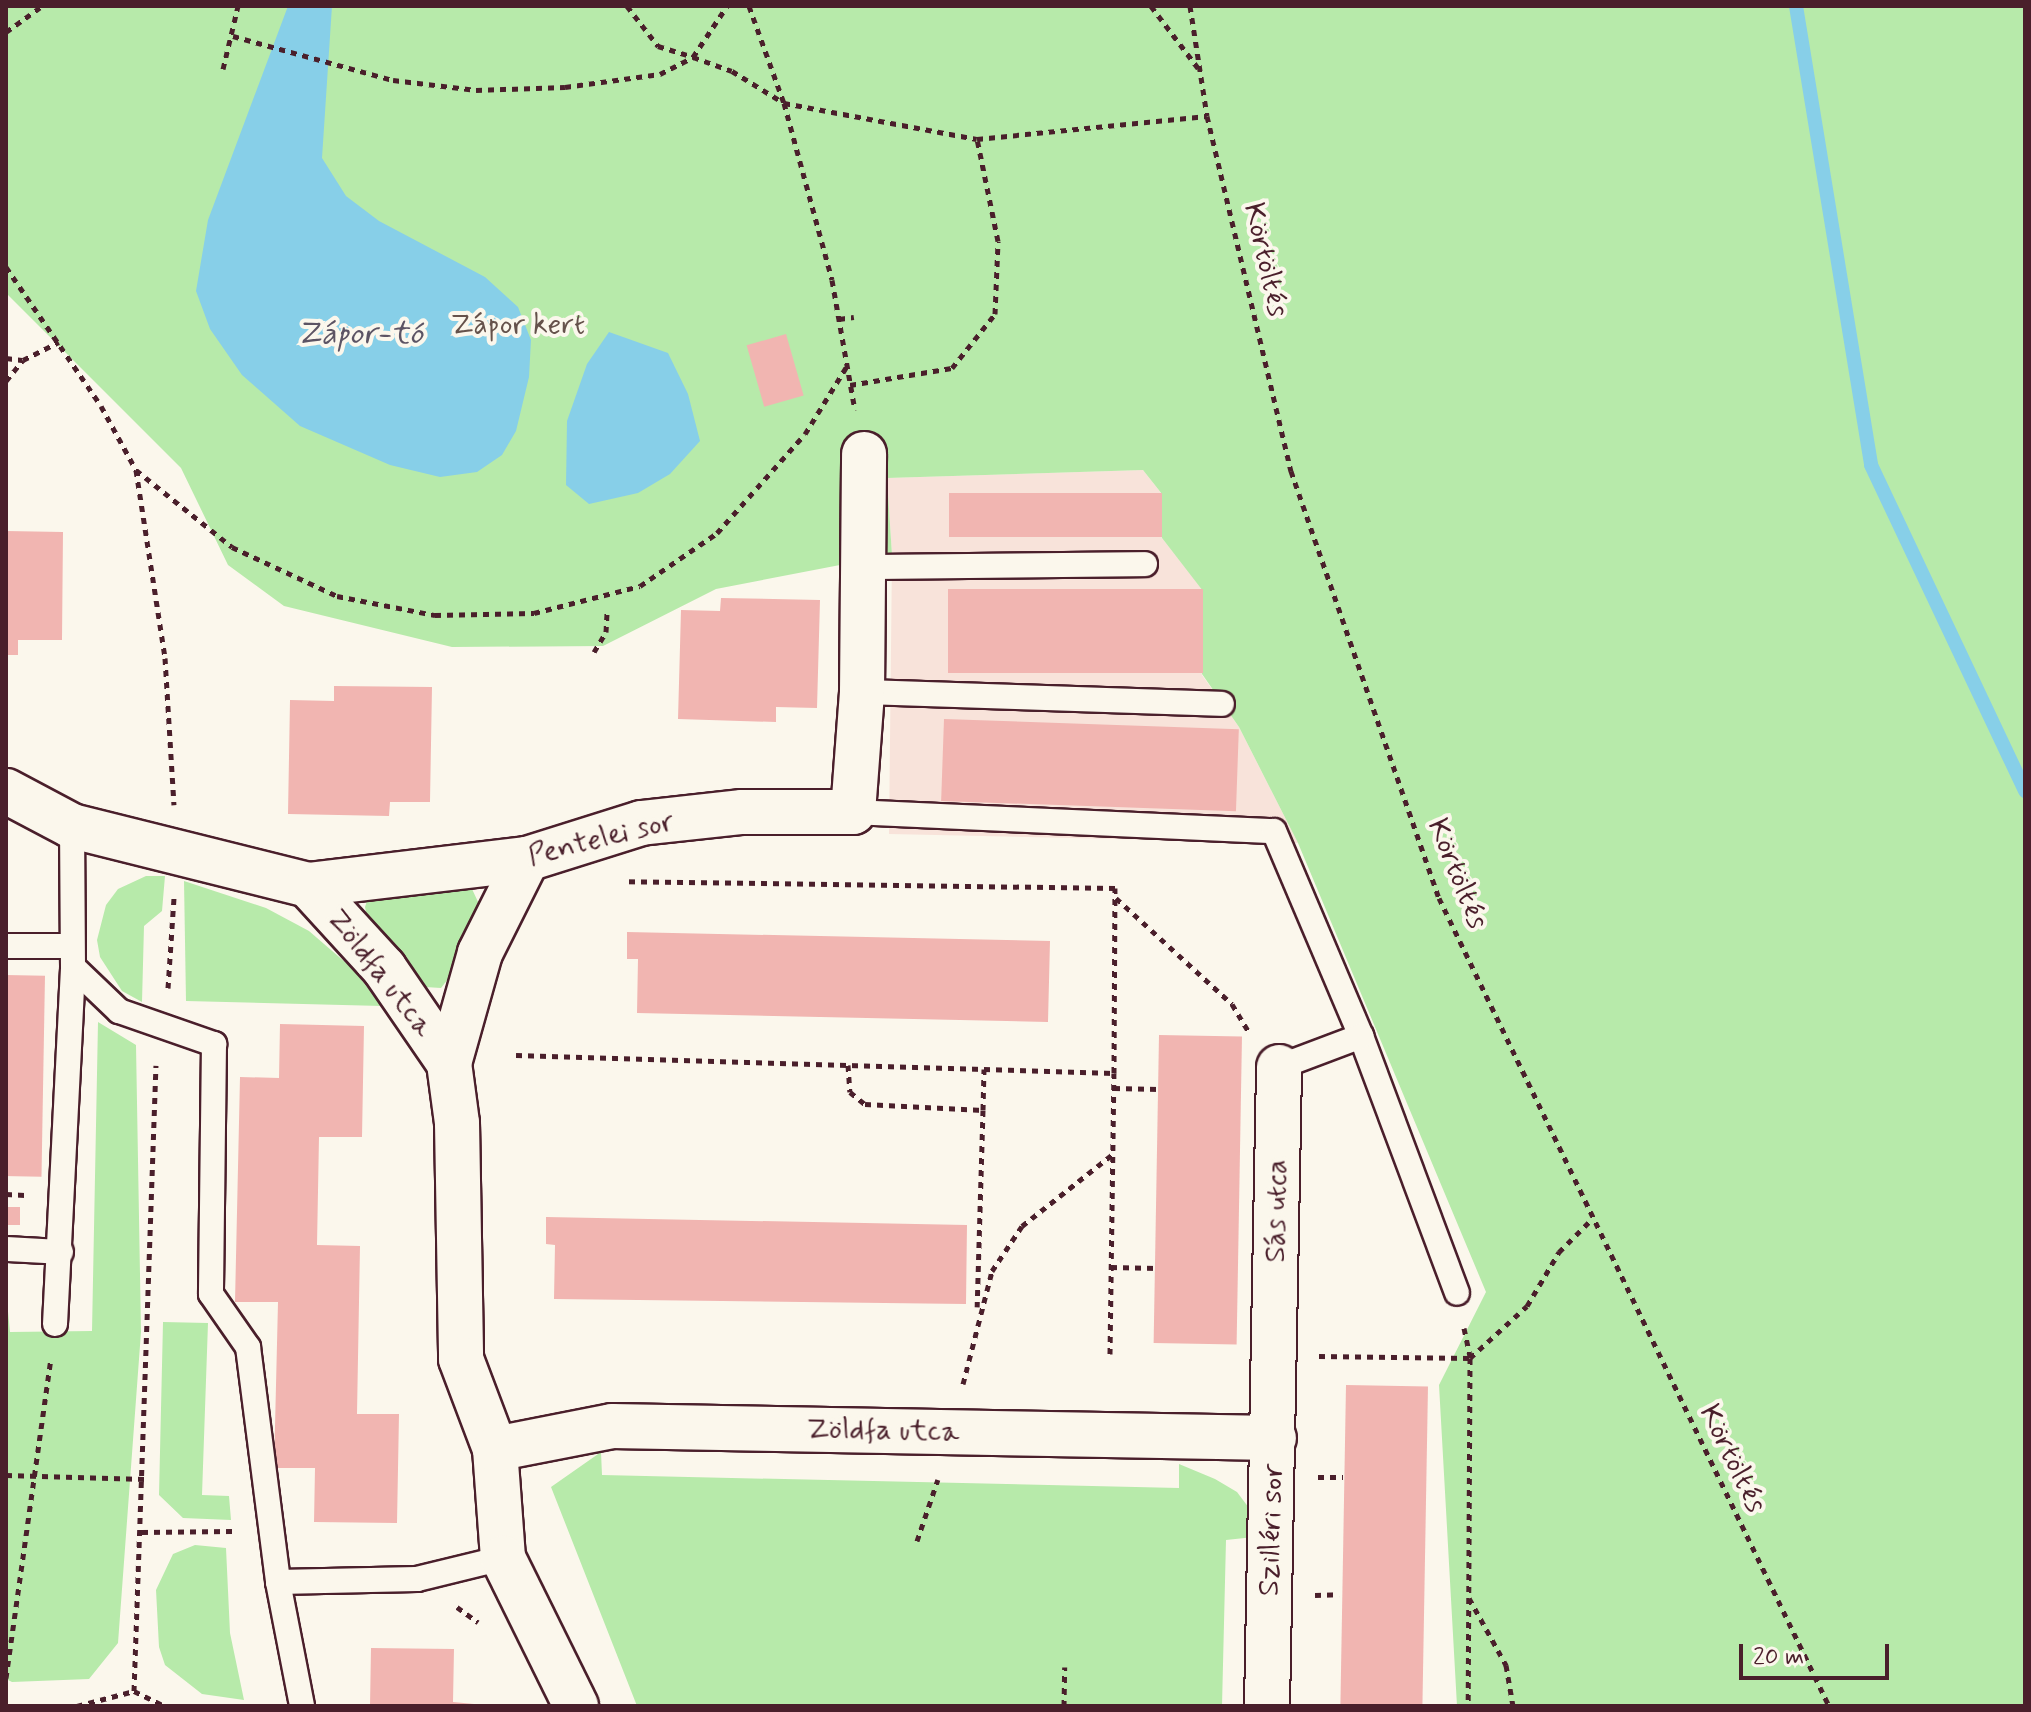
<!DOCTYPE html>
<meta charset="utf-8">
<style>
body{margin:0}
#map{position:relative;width:2031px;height:1712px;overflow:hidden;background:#fbf7ec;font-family:Mynerve,sans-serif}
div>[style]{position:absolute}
.built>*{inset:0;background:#f8e3da}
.green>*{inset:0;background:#b7eaaa}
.water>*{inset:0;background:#87cfe8}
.stream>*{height:14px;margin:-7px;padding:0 7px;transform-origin:7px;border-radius:7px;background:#87cfe8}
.building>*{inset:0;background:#f1b5b1;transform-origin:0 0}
.path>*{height:5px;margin-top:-2.5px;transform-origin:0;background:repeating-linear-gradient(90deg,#4a1f2b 0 6px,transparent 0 12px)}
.roads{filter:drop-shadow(2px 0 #4a1f2b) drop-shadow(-2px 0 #4a1f2b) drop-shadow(0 2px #4a1f2b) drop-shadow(0 -2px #4a1f2b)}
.service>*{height:24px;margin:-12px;padding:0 12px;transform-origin:12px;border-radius:12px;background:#fbf7ec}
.minor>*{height:44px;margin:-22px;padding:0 22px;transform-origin:22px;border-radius:22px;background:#fbf7ec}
span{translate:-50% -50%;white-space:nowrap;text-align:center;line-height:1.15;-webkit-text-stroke:8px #fbf7ec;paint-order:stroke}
.street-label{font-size:30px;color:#4a1f2b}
.park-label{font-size:30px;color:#65524b}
.water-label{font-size:32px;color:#5c5464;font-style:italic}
.frame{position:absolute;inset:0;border:8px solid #4a1f2b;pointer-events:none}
.scale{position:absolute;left:1739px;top:1644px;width:150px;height:36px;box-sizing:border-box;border:4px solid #4a1f2b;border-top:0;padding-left:10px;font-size:24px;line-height:28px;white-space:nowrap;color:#4a1f2b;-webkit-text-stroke:6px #fbf7ec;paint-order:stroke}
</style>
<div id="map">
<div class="built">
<div style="clip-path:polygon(1143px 470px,1162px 494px,1162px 538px,1203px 590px,1202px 675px,1239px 727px,1298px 843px,889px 834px,892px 555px,887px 478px)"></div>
</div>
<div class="green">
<div style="clip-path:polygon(6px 6px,2025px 6px,2025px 1706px,1457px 1706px,1439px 1385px,1486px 1292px,1298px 843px,1239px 727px,1202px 674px,1203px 591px,1162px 538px,1162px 494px,1143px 470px,887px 478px,892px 555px,716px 589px,603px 646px,452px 647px,284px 606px,228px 565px,181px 468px,6px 293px)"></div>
<div style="clip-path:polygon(146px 876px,165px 876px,162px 911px,144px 926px,142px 1002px,122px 991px,100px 957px,97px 940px,106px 905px,118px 889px)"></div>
<div style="clip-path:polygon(184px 881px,266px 908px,309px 931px,353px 969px,382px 1006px,186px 1001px)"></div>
<div style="clip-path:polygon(462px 884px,472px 889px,479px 904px,462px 934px,448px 979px,441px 988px,425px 987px,367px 917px,365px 907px,368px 898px)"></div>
<div style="clip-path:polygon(98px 1022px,136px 1045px,141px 1332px,118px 1643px,89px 1679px,12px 1682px,6px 1679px,6px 1291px,10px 1332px,92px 1331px)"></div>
<div style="clip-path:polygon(163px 1322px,208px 1323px,202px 1495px,229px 1496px,231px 1520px,183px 1518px,159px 1495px)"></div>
<div style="clip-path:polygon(601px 1452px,602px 1475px,1179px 1488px,1179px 1464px,1215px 1479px,1237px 1492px,1255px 1516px,1254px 1537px,1226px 1540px,1222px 1706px,637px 1706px,551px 1487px)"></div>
<div style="clip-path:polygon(195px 1545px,226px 1548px,230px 1633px,244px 1700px,202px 1694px,165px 1665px,159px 1647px,156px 1590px,173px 1554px)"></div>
</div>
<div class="water">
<div style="clip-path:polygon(288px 6px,332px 6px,322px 158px,346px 196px,379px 221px,485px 277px,518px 307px,531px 340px,529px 377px,516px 431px,502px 455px,477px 472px,440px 477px,390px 465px,300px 426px,242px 375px,210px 329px,196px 291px,208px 220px)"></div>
<div style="clip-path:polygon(609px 332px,668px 353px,688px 394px,700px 441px,670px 474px,638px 493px,589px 504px,566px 485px,567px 421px,587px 364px)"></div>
</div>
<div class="stream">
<div style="left:1796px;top:6px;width:465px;rotate:80.7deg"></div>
<div style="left:1871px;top:465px;width:361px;rotate:64.7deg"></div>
</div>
<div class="building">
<div style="left:786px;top:334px;width:64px;height:41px;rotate:74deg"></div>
<div style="left:949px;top:493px;width:213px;height:44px"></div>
<div style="clip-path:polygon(6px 531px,63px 532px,62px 640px,18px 640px,18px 655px,6px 655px)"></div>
<div style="left:948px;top:589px;width:255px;height:84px"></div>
<div style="clip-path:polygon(721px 598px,820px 600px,817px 708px,776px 707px,776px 722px,678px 719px,681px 610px,720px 611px)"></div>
<div style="clip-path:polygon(334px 686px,432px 687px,430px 802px,390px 802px,389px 816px,288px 814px,290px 700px,334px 701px)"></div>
<div style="left:944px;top:719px;width:295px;height:82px;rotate:2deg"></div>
<div style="clip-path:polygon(627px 932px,1050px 941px,1048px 1022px,637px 1013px,638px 959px,627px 959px)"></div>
<div style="left:6px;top:975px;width:39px;height:201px;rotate:1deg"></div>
<div style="clip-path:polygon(280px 1024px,364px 1026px,362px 1137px,319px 1137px,317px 1245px,360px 1246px,357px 1414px,399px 1414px,397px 1523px,314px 1522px,315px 1468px,274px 1468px,278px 1302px,235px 1302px,240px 1077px,279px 1078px)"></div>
<div style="left:1159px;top:1035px;width:83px;height:308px;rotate:1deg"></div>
<div style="left:6px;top:1207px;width:14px;height:18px"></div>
<div style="clip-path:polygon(546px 1217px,967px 1225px,966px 1304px,554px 1299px,555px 1245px,546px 1244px)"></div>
<div style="left:1346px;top:1385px;width:82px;height:321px;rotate:1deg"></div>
<div style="clip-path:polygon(371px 1648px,454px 1649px,453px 1702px,495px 1706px,370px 1706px)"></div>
</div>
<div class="path">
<div style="left:627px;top:6px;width:51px;rotate:52.2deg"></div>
<div style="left:658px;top:46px;width:37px;rotate:17deg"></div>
<div style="left:693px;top:57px;width:61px;rotate:-56.3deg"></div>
<div style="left:749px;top:6px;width:103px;rotate:70.2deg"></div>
<div style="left:784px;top:103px;width:183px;rotate:74.8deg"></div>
<div style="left:832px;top:280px;width:132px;rotate:80deg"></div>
<div style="left:1151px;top:6px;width:78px;rotate:52.8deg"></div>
<div style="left:1190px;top:6px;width:111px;rotate:81.2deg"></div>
<div style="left:1207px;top:116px;width:365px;rotate:76.7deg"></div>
<div style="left:1291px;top:471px;width:452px;rotate:70.9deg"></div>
<div style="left:1439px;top:898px;width:897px;rotate:64.23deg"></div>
<div style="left:6px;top:32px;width:44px;rotate:-35.8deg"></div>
<div style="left:233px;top:36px;width:166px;rotate:15.4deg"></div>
<div style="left:393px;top:80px;width:84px;rotate:6.9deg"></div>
<div style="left:476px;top:90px;width:89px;rotate:-1.9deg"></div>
<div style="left:565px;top:87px;width:96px;rotate:-7.8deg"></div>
<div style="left:660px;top:74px;width:37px;rotate:-27deg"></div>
<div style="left:693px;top:57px;width:41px;rotate:19.7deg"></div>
<div style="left:732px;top:71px;width:61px;rotate:31.6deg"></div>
<div style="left:784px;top:103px;width:196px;rotate:10.6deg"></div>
<div style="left:977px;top:139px;width:231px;rotate:-5.7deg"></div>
<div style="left:223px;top:69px;width:65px;rotate:-76.6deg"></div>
<div style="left:6px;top:267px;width:168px;rotate:55.6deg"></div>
<div style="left:101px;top:406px;width:73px;rotate:61.3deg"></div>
<div style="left:136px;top:470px;width:190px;rotate:81.2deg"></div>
<div style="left:165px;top:658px;width:147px;rotate:86.5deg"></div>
<div style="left:839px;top:319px;width:15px;rotate:-8deg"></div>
<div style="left:6px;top:358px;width:16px;rotate:7deg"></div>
<div style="left:6px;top:381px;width:27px;rotate:-51deg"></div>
<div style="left:23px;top:360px;width:40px;rotate:-26.6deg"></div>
<div style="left:850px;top:385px;width:103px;rotate:-9.5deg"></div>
<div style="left:952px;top:368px;width:69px;rotate:-51.5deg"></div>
<div style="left:995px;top:314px;width:73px;rotate:-87.6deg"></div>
<div style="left:998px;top:241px;width:104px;rotate:-101.6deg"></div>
<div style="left:136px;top:470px;width:123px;rotate:38.7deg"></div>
<div style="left:232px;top:547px;width:116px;rotate:25deg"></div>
<div style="left:337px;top:596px;width:100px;rotate:11deg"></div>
<div style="left:435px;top:615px;width:99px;rotate:-1.2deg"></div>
<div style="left:534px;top:613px;width:109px;rotate:-14.3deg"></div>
<div style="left:640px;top:586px;width:93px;rotate:-34.5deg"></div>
<div style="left:717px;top:533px;width:132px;rotate:-48.4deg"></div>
<div style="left:805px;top:434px;width:80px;rotate:-58.3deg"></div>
<div style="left:594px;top:652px;width:23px;rotate:-59deg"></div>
<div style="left:606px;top:632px;width:21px;rotate:-87deg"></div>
<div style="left:1116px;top:898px;width:157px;rotate:42.4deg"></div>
<div style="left:1232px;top:1004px;width:33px;rotate:59deg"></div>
<div style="left:168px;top:988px;width:90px;rotate:-86.2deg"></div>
<div style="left:516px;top:1055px;width:598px;rotate:1.72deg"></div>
<div style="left:1114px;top:1073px;width:185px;rotate:-89.7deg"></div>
<div style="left:1115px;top:888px;width:491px;rotate:-179.2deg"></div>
<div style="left:848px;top:1065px;width:27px;rotate:86deg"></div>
<div style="left:850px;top:1092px;width:19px;rotate:39deg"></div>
<div style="left:865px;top:1104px;width:118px;rotate:2.9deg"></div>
<div style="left:983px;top:1110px;width:197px;rotate:91.7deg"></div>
<div style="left:1114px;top:1088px;width:45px;rotate:1.3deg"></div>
<div style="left:983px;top:1110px;width:41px;rotate:-88.6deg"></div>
<div style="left:6px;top:1194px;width:19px;rotate:3deg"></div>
<div style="left:1111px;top:1267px;width:46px;rotate:1.2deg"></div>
<div style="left:1464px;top:1328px;width:30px;rotate:78deg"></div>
<div style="left:1110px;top:1354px;width:281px;rotate:-89.2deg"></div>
<div style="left:1319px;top:1356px;width:151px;rotate:0.8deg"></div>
<div style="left:1470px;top:1358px;width:348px;rotate:90.3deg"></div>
<div style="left:1470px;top:1358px;width:77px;rotate:-42.4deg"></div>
<div style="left:1527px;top:1306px;width:63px;rotate:-59.3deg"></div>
<div style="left:1559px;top:1252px;width:47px;rotate:-45deg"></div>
<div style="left:963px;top:1384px;width:117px;rotate:-75.6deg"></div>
<div style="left:992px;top:1271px;width:54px;rotate:-56.3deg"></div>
<div style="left:1022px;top:1226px;width:116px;rotate:-38.4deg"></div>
<div style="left:6px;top:1475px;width:139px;rotate:1.6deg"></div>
<div style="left:1318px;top:1477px;width:25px"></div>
<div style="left:142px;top:1532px;width:91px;rotate:-0.6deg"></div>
<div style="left:917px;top:1541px;width:65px;rotate:-71.3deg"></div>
<div style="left:1315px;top:1595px;width:24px;rotate:-2deg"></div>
<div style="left:1469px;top:1598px;width:77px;rotate:61.1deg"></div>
<div style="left:1506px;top:1665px;width:42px;rotate:80.3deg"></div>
<div style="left:457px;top:1607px;width:26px;rotate:36deg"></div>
<div style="left:6px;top:1678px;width:322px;rotate:-82deg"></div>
<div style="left:134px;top:1691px;width:626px;rotate:-87.99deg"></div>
<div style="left:77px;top:1706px;width:59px;rotate:-14.7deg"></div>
<div style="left:134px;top:1691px;width:34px;rotate:26deg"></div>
<div style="left:1064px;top:1706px;width:39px;rotate:-89deg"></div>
</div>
<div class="roads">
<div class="service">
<div style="left:863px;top:567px;width:282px;rotate:-0.6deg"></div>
<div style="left:862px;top:692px;width:360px;rotate:1.9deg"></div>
<div style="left:853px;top:812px;width:421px;rotate:2.6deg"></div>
<div style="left:1274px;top:831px;width:223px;rotate:67deg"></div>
<div style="left:1361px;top:1036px;width:274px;rotate:69.5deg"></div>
<div style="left:6px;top:946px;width:65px"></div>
<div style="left:73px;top:967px;width:64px;rotate:43.7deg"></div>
<div style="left:119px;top:1011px;width:101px;rotate:19.2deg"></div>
<div style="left:214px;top:1044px;width:250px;rotate:90.7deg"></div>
<div style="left:211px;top:1294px;width:65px;rotate:55.1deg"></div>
<div style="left:248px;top:1347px;width:237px;rotate:82.7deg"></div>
<div style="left:278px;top:1582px;width:126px;rotate:79deg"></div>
<div style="left:1279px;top:1067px;width:88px;rotate:-20.7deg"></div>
<div style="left:6px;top:1249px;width:55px;rotate:3.1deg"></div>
<div style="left:55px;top:1324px;width:357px;rotate:-87.1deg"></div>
<div style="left:73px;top:967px;width:141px;rotate:-90.4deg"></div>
<div style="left:278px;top:1582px;width:139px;rotate:-1.2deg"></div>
<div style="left:417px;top:1579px;width:89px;rotate:-13.7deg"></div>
</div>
<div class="minor">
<div style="left:6px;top:791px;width:75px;rotate:27.9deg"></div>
<div style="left:72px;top:826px;width:243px;rotate:14deg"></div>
<div style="left:308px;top:885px;width:221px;rotate:-6.8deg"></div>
<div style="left:527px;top:859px;width:120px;rotate:-17.5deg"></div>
<div style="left:641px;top:823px;width:102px;rotate:-6.2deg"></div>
<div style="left:742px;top:812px;width:111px"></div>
<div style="left:853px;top:812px;width:120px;rotate:-85.7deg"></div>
<div style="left:862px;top:692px;width:238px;rotate:-89.5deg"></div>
<div style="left:527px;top:859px;width:105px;rotate:116.6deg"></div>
<div style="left:480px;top:953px;width:114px;rotate:105.7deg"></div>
<div style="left:449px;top:1063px;width:61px;rotate:82.4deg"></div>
<div style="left:457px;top:1123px;width:236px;rotate:89deg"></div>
<div style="left:461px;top:1359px;width:96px;rotate:69.3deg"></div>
<div style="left:495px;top:1449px;width:109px;rotate:85.8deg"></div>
<div style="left:503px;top:1558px;width:165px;rotate:63.7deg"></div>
<div style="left:308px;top:885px;width:113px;rotate:47.5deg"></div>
<div style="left:384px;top:968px;width:115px;rotate:55.6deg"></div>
<div style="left:495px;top:1449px;width:119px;rotate:-11.1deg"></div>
<div style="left:612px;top:1426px;width:662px;rotate:1.04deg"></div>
<div style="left:1267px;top:1706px;width:639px;rotate:-88.92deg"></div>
</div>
</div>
<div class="street-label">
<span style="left:1265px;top:260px;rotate:77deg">Körtöltés</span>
<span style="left:601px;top:839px;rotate:-14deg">Pentelei sor</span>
<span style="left:1457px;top:874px;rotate:68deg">Körtöltés</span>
<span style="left:380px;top:973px;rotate:52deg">Zöldfa utca</span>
<span style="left:1277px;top:1211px;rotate:-89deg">Sás utca</span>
<span style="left:883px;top:1431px;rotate:1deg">Zöldfa utca</span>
<span style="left:1732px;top:1459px;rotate:64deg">Körtöltés</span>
<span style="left:1272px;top:1530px;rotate:-88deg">Szilléri sor</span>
</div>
<div class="park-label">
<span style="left:518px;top:325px">Zápor kert</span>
</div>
<div class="water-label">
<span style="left:360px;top:334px">Zápor-tó</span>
</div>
<div class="frame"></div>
<div class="scale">20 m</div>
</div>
